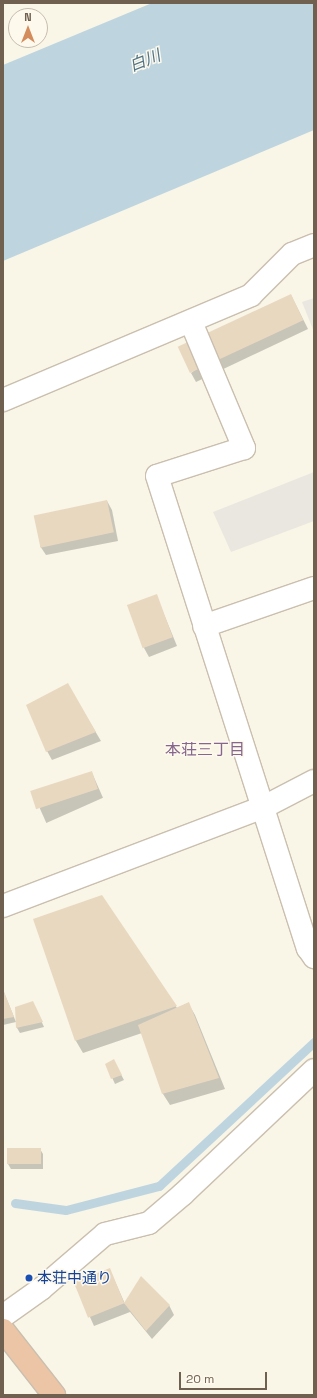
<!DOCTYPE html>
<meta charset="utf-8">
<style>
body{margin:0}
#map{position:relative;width:317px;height:1398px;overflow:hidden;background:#f9f6e7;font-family:"Space Grotesk","Noto Sans JP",sans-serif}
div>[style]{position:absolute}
.industrial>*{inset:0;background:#eae7e0}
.water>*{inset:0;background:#bed5e0}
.shadow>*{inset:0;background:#0003;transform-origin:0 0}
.stream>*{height:9px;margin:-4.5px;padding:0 4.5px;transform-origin:4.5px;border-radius:4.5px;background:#bed5e0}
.building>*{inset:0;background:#e9d8c0;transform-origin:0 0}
.roads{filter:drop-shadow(1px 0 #cabfaf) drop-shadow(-1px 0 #cabfaf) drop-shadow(0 1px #cabfaf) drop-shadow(0 -1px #cabfaf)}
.street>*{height:22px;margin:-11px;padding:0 11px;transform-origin:11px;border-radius:11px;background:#fff}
.highway>*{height:22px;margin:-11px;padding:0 11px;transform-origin:11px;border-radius:11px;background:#ecc5a6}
.dots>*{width:11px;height:11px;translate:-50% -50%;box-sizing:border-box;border:2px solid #fdf9ed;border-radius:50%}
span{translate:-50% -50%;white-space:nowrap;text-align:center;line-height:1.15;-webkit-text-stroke:3px #fdf9ed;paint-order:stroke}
.transit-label{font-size:15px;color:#164399}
.left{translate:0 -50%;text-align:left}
.water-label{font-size:16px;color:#4f7387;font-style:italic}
.neighbourhood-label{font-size:16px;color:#86668c}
.frame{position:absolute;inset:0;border:4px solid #70604f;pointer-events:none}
.north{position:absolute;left:8px;top:8px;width:40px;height:40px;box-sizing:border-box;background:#fdf9ed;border:1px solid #c5bcae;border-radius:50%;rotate:0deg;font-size:11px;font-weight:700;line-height:16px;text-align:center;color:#70604f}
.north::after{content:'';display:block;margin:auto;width:14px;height:18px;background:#d48c5c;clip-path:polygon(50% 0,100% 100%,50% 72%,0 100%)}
.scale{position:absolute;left:179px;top:1372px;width:88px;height:18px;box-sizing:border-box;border:2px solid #70604f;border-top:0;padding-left:5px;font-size:12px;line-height:14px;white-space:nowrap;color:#70604f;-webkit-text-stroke:3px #fdf9ed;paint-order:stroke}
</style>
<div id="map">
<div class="industrial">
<div style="clip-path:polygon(314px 298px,314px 332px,302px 302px)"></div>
<div style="clip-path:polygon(314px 472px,314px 521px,231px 552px,213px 512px)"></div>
</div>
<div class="water">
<div style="clip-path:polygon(152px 3px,314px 3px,314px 130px,3px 261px,3px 65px)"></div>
</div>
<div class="shadow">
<div style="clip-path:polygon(291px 295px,308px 329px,196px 382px,191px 373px)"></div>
<div style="clip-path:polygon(107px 501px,112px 510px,118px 541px,46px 555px,40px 546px)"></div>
<div style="clip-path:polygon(156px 595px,177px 646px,149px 657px,144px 648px)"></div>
<div style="clip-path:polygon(67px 684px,101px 741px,52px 760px,47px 751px)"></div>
<div style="left:92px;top:773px;width:27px;height:62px;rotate:66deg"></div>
<div style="clip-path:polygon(101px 896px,177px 1008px,188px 1003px,195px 1015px,225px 1089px,170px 1105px,163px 1094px,142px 1033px,83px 1053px,76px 1041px,34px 920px)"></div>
<div style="clip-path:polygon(3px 990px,16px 1022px,3px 1025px)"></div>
<div style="clip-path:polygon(17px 1007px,35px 1007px,44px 1027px,20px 1033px,17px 1028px)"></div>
<div style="clip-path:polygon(106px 1064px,116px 1065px,124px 1080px,115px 1084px)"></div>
<div style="clip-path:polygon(8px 1149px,40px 1149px,43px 1154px,43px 1169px,11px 1169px,8px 1164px)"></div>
<div style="clip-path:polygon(110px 1270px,125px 1304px,169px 1305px,174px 1315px,152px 1339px,130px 1312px,94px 1326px,75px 1284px)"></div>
</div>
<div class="stream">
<div style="left:15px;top:1203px;width:51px;rotate:7.8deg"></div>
<div style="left:66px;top:1210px;width:96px;rotate:-14.5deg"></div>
<div style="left:159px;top:1186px;width:212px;rotate:-42.9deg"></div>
</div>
<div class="building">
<div style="left:291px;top:294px;width:29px;height:125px;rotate:65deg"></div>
<div style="left:107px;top:500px;width:33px;height:75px;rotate:78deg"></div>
<div style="left:157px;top:594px;width:46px;height:32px;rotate:70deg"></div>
<div style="clip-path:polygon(68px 683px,96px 732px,46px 752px,26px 705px)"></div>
<div style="left:92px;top:771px;width:19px;height:65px;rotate:72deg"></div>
<div style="clip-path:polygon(102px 895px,177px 1006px,75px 1041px,33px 919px)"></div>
<div style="clip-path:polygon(3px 989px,14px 1017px,3px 1019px)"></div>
<div style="clip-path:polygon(33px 1001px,43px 1022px,16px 1028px,15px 1007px)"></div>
<div style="clip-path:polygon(189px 1002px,219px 1078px,162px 1094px,138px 1025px)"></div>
<div style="clip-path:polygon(114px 1059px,122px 1075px,111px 1079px,105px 1064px)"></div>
<div style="left:7px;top:1148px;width:34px;height:16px"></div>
<div style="left:110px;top:1268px;width:38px;height:39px;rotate:68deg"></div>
<div style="clip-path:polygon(141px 1276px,170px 1305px,146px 1331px,124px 1303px)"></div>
</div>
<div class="roads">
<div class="street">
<div style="left:191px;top:322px;width:137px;rotate:67.2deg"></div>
<div style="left:244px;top:448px;width:91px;rotate:162.2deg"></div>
<div style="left:157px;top:476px;width:496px;rotate:72.3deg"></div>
<div style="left:308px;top:948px;width:11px;rotate:56deg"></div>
<div style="left:3px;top:400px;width:269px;rotate:-22.9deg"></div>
<div style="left:251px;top:295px;width:58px;rotate:-45deg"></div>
<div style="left:292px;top:254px;width:24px;rotate:-22deg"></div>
<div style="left:204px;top:626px;width:116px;rotate:-19.1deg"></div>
<div style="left:3px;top:906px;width:279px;rotate:-20.8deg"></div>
<div style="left:264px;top:807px;width:56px;rotate:-27.5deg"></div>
<div style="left:3px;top:1316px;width:47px;rotate:-35.4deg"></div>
<div style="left:41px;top:1289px;width:84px;rotate:-40.7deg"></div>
<div style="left:105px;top:1234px;width:45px;rotate:-14deg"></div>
<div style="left:149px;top:1223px;width:45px;rotate:-40.5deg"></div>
<div style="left:183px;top:1194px;width:180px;rotate:-43.4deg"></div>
</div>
<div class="highway">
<div style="left:3px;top:1330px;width:83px;rotate:51.9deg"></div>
</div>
</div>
<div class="dots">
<div style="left:29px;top:1278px;background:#1a4fb4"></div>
</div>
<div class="transit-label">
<span class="left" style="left:37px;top:1278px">本荘中通り</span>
</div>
<div class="water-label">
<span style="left:145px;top:61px;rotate:-22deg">白川</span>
</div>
<div class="neighbourhood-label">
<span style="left:205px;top:750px">本荘三丁目</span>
</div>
<div class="frame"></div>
<div class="north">N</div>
<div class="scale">20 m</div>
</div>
